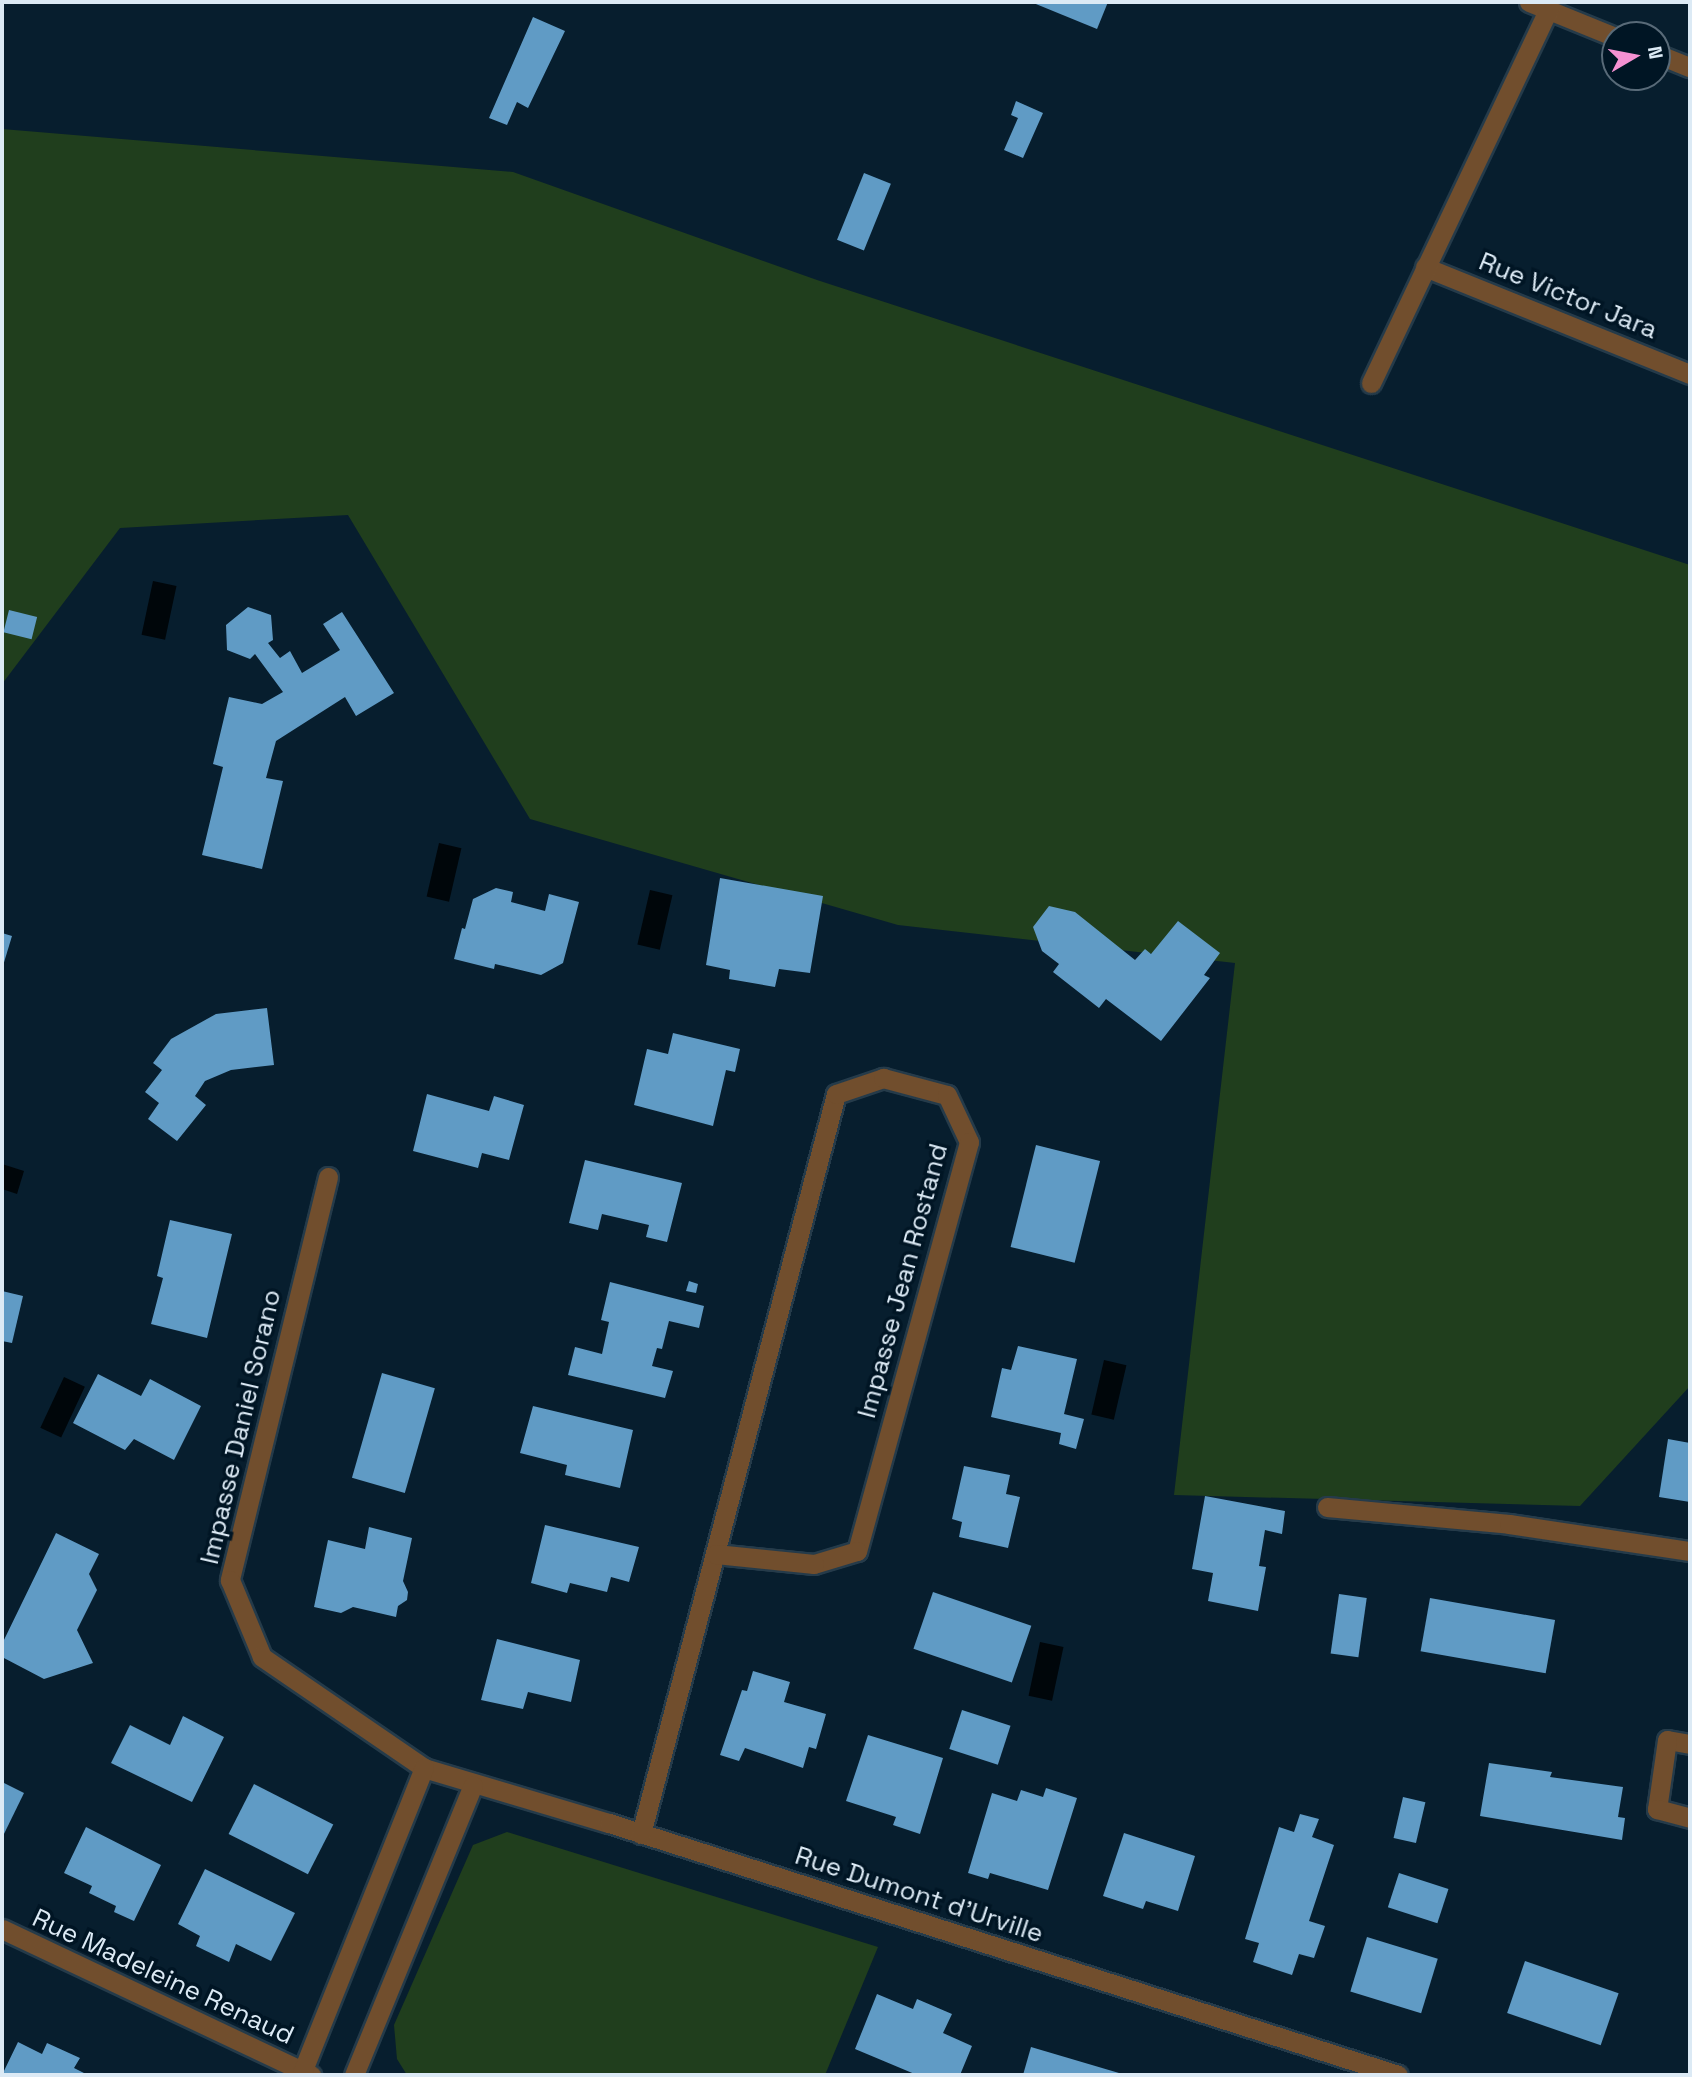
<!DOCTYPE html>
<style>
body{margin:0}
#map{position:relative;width:1692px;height:2077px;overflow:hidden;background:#071e2e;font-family:"Space Grotesk",sans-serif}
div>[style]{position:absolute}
.green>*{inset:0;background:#203e1d}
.water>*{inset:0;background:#00060a;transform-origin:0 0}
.building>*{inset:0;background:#609bc5;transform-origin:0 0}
.roads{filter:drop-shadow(2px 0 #253b4a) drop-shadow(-2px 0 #253b4a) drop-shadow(0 2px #253b4a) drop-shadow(0 -2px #253b4a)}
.minor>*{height:19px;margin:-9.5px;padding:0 9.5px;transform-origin:9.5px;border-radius:9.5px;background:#714e2d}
span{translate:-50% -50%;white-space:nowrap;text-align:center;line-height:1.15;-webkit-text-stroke:7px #001524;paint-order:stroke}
.street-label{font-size:26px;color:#dceaf5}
.frame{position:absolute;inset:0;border:4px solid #dceaf5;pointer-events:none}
.north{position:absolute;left:1601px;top:21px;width:70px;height:70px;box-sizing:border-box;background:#001524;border:2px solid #586a78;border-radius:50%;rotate:80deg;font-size:19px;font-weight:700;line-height:28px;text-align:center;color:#dceaf5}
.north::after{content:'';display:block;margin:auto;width:24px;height:32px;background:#f591d2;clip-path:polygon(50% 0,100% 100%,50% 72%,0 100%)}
</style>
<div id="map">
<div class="green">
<div style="clip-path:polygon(2px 129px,513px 172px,817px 280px,1690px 565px,1690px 1386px,1580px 1506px,1174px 1495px,1235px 963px,898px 925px,530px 819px,348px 515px,120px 528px,2px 684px)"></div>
<div style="clip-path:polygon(507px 1832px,878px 1947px,825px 2075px,407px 2075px,397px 2059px,394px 2025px,473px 1845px)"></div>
</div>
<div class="water">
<div style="left:153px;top:581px;width:24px;height:55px;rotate:12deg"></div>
<div style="left:439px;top:843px;width:23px;height:55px;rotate:13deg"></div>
<div style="left:650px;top:890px;width:23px;height:56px;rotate:13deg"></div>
<div style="clip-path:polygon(2px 1164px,24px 1171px,17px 1194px,2px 1189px)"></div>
<div style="left:1104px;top:1360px;width:23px;height:56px;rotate:13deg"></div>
<div style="left:64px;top:1377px;width:23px;height:56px;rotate:25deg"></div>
<div style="left:1040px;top:1642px;width:24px;height:55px;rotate:12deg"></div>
</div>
<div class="building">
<div style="clip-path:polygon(1031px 2px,1108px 2px,1097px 29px)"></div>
<div style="clip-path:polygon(533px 17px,565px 31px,528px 108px,517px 102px,507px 125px,489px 118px)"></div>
<div style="clip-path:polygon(1016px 101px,1043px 113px,1023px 158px,1004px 150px,1018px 118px,1011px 115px)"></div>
<div style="left:864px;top:173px;width:29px;height:72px;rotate:22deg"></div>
<div style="clip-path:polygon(248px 607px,271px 615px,273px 640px,268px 643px,280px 658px,290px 651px,302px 673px,340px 650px,323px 624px,342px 612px,394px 693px,356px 716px,345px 697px,276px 741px,266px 778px,283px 781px,262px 869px,202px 855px,223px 767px,213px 764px,229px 697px,262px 704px,283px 692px,255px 654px,250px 659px,227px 650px,226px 625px)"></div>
<div style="left:9px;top:610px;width:29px;height:23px;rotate:14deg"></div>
<div style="clip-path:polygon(720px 878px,823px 896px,810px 973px,779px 969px,775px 987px,729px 979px,730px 970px,706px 965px)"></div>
<div style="clip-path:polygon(496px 888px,513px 892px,511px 902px,545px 911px,549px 894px,579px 902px,563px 963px,541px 975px,495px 964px,494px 969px,454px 959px,462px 928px,465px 929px,473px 899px)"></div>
<div style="clip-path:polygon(1049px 906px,1075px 912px,1135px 960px,1145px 949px,1151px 954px,1178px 921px,1220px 953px,1204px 975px,1210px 978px,1161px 1041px,1106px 999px,1099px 1008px,1053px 972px,1059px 964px,1042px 951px,1033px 927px)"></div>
<div style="clip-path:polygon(2px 933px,12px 936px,2px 969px)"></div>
<div style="clip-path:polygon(267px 1008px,274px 1065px,231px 1070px,205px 1081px,195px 1096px,206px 1105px,177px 1141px,148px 1119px,159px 1103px,145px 1092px,162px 1070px,153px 1063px,171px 1039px,216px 1014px)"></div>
<div style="clip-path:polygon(673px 1033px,740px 1049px,735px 1072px,726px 1070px,713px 1126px,634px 1105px,647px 1049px,668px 1054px)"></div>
<div style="clip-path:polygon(427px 1094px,489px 1111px,494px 1096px,524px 1105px,509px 1160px,482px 1153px,478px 1168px,413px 1151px)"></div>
<div style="left:1036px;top:1145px;width:66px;height:105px;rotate:14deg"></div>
<div style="clip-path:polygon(585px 1160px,682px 1183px,667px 1242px,646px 1237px,649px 1225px,602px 1214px,598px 1230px,569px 1223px)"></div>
<div style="clip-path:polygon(170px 1220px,232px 1234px,207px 1338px,151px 1324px,163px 1278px,157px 1276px)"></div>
<div style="clip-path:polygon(689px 1281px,698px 1284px,696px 1293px,686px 1291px)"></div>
<div style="clip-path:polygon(610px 1282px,704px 1306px,699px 1328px,669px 1321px,662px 1349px,657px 1348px,652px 1366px,673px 1371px,665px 1398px,568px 1375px,575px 1347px,602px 1354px,609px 1322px,601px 1320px)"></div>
<div style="clip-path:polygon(2px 1291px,23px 1296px,12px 1343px,2px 1341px)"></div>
<div style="clip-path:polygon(1018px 1346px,1077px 1359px,1064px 1414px,1084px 1419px,1076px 1449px,1059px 1444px,1061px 1433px,991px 1417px,1002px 1368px,1011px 1370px)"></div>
<div style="left:382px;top:1373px;width:55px;height:109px;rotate:16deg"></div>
<div style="clip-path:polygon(98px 1374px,141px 1396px,150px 1379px,201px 1406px,174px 1460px,134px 1439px,125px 1450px,73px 1423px)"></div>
<div style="clip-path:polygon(533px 1406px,633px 1430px,620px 1488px,565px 1475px,567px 1465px,520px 1453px)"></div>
<div style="clip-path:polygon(1668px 1439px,1690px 1443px,1690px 1502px,1659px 1497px)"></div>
<div style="clip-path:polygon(964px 1466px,1010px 1475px,1006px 1494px,1020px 1497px,1008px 1548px,959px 1537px,962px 1522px,952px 1519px)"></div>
<div style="clip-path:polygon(1205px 1496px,1285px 1511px,1282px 1534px,1265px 1530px,1259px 1566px,1266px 1567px,1258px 1611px,1208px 1601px,1213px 1573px,1192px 1569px)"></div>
<div style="clip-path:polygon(545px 1525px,639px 1547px,629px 1582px,611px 1577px,607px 1592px,570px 1583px,567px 1593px,531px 1583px)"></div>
<div style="clip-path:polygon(369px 1527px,412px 1538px,403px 1581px,408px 1592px,407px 1600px,398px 1606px,396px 1617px,353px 1607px,341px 1613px,314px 1607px,328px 1540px,365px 1549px)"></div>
<div style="clip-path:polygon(56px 1533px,99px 1554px,89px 1574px,97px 1590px,77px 1630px,93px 1663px,44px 1679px,2px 1657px,2px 1644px)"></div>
<div style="left:933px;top:1592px;width:104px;height:60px;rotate:19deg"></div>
<div style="left:1339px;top:1594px;width:28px;height:60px;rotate:8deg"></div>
<div style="left:1430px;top:1598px;width:127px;height:54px;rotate:10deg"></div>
<div style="clip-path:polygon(497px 1639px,580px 1660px,571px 1702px,528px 1692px,523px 1709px,481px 1700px)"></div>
<div style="clip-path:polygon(753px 1671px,790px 1682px,784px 1702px,826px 1714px,816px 1749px,809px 1747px,803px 1768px,745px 1748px,739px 1761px,720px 1755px,742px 1690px,747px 1691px)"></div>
<div style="left:962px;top:1710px;width:51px;height:41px;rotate:18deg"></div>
<div style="clip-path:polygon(183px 1716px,224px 1737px,192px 1802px,111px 1763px,130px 1725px,170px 1745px)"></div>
<div style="clip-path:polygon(868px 1735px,943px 1758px,920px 1834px,893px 1825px,896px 1817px,846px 1801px)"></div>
<div style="clip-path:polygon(1489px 1763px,1552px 1772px,1550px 1777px,1623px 1787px,1618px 1817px,1625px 1818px,1622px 1840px,1480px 1816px)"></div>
<div style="clip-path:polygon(2px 1782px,24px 1793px,2px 1838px)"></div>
<div style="left:254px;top:1784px;width:89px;height:56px;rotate:27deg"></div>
<div style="clip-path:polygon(1046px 1788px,1077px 1798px,1048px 1890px,990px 1873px,988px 1879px,968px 1873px,992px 1793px,1017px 1801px,1021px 1790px,1043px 1797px)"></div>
<div style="left:1403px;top:1797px;width:23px;height:42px;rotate:13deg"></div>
<div style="clip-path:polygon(1300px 1814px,1319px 1819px,1312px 1837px,1334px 1845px,1309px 1921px,1325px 1926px,1314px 1958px,1299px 1954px,1292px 1975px,1253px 1962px,1259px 1943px,1245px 1939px,1279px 1827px,1294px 1832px)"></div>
<div style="clip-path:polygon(86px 1827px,161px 1865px,134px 1921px,114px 1912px,116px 1906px,89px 1893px,92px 1886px,64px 1873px)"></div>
<div style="clip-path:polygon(1124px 1833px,1195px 1856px,1178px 1911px,1146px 1901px,1143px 1909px,1103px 1896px)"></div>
<div style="clip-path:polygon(205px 1869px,295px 1913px,271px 1961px,236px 1944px,229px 1962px,196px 1946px,200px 1936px,178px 1924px)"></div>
<div style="left:1399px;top:1873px;width:52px;height:36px;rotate:18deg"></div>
<div style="left:1367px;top:1937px;width:74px;height:57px;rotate:17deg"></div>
<div style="left:1525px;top:1961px;width:99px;height:55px;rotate:19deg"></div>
<div style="clip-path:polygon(877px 1994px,913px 2009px,917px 1999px,952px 2014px,943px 2033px,972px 2046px,960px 2075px,917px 2075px,855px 2049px)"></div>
<div style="clip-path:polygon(18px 2042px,42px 2054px,47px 2043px,80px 2058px,74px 2068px,88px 2075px,2px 2075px)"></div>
<div style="clip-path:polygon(1031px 2047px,1119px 2073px,1118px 2075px,1023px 2075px)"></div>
</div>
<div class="roads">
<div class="minor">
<div style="left:1529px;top:2px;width:93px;rotate:22.1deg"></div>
<div style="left:1657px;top:54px;width:35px;rotate:22deg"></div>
<div style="left:1425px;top:267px;width:286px;rotate:22deg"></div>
<div style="left:1371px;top:383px;width:413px;rotate:-64.6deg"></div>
<div style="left:328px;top:1177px;width:415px;rotate:103.7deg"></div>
<div style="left:230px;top:1580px;width:83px;rotate:67.4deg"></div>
<div style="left:262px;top:1657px;width:196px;rotate:34.4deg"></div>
<div style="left:424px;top:1768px;width:193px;rotate:16.6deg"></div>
<div style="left:609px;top:1823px;width:828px;rotate:17.71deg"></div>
<div style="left:1327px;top:1507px;width:183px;rotate:5.3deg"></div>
<div style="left:1509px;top:1524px;width:183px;rotate:8.5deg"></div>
<div style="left:1690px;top:1744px;width:23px;rotate:-170deg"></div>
<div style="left:1667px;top:1740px;width:70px;rotate:98.2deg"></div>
<div style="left:1657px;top:1809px;width:34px;rotate:15deg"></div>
<div style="left:641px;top:1834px;width:765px;rotate:-75.24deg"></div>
<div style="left:836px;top:1094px;width:50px;rotate:-18.8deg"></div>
<div style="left:883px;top:1078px;width:66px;rotate:14.9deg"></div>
<div style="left:947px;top:1095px;width:52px;rotate:64.9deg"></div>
<div style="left:969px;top:1142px;width:424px;rotate:105.3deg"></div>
<div style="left:857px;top:1551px;width:45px;rotate:163.2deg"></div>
<div style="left:814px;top:1564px;width:99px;rotate:-174.2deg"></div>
<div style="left:2px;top:1929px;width:342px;rotate:25.3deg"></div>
<div style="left:301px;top:2075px;width:331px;rotate:-68.2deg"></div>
<div style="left:354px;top:2075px;width:313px;rotate:-67.7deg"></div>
</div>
</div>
<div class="street-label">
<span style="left:1568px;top:296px;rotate:22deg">Rue Victor Jara</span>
<span style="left:903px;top:1281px;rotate:-75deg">Impasse Jean Rostand</span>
<span style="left:241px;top:1427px;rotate:-77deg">Impasse Daniel Sorano</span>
<span style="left:919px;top:1895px;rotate:18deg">Rue Dumont d'Urville</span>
<span style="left:163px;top:1977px;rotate:25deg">Rue Madeleine Renaud</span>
</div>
<div class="frame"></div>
<div class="north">N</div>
</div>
